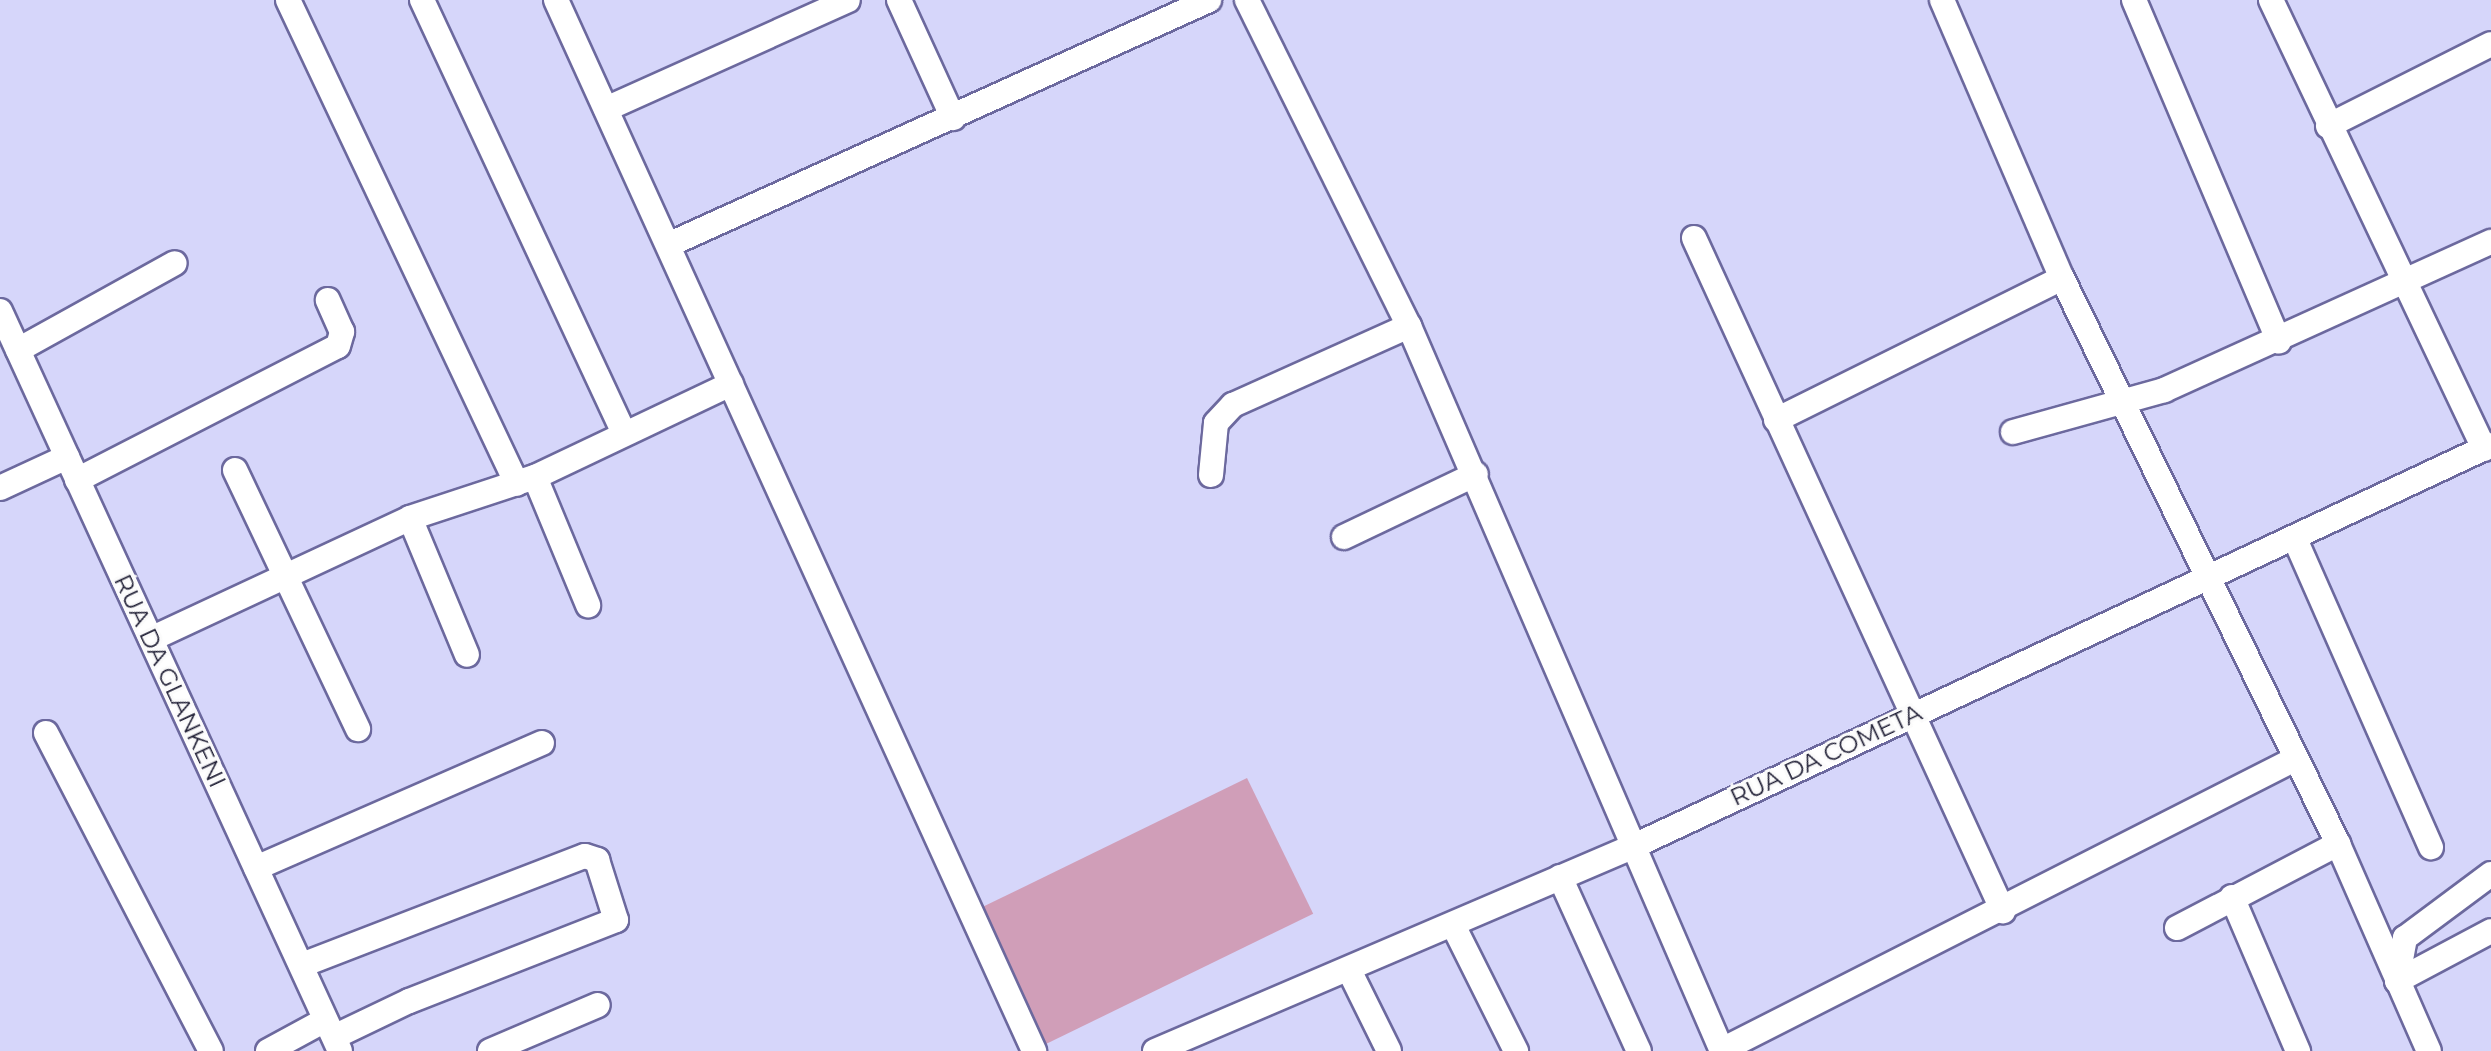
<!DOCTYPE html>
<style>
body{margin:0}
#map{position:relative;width:2491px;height:1051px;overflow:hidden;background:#d6d6fa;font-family:Montserrat,sans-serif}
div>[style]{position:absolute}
.green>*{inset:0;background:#d09eb8;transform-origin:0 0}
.roads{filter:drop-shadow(2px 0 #6c699e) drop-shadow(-2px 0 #6c699e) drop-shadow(0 2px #6c699e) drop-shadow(0 -2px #6c699e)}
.minor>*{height:24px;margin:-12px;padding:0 12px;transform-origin:12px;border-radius:12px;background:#fff}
span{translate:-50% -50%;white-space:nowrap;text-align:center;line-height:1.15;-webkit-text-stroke:6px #fbfbfb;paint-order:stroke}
.street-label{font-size:24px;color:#201f35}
</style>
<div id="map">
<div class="green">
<div style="left:1247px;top:778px;width:151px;height:299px;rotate:64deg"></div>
</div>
<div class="roads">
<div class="minor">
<div style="left:288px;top:0;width:535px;rotate:64.68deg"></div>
<div style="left:422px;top:0;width:476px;rotate:65deg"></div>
<div style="left:556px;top:0;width:1155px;rotate:65.54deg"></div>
<div style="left:899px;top:0;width:130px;rotate:65.4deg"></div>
<div style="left:1247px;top:0;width:364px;rotate:63.6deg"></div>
<div style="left:1409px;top:326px;width:790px;rotate:66.65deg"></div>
<div style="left:1942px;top:0;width:303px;rotate:66.7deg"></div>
<div style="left:2062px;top:278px;width:630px;rotate:64deg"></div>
<div style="left:2338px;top:844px;width:226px;rotate:66.3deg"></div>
<div style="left:2134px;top:0;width:371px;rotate:67deg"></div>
<div style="left:2271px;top:0;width:497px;rotate:64.6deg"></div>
<div style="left:606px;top:109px;width:265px;rotate:-24.2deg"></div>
<div style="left:2328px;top:126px;width:182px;rotate:-26.7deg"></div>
<div style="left:1694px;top:238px;width:741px;rotate:65.34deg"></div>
<div style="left:668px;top:245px;width:594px;rotate:-24.36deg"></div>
<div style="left:0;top:311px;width:814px;rotate:65.32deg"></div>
<div style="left:18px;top:350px;width:179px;rotate:-29deg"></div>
<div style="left:1776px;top:420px;width:319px;rotate:-26.4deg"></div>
<div style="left:2013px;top:432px;width:157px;rotate:-15.5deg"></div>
<div style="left:2164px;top:390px;width:359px;rotate:-24.4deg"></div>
<div style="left:235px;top:470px;width:287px;rotate:64.6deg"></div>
<div style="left:1211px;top:475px;width:52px;rotate:-84.5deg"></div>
<div style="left:1216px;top:423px;width:25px;rotate:-47deg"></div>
<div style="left:1233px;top:405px;width:193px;rotate:-24.2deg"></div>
<div style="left:535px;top:477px;width:139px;rotate:67.5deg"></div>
<div style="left:77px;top:480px;width:293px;rotate:-27.2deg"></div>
<div style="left:338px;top:346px;width:15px;rotate:-74deg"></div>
<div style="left:342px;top:332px;width:35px;rotate:-114deg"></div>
<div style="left:0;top:488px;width:74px;rotate:-24.8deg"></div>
<div style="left:410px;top:518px;width:148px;rotate:67.4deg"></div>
<div style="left:1344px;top:537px;width:146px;rotate:-25.5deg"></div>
<div style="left:2295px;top:539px;width:337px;rotate:66.2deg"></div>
<div style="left:151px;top:639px;width:286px;rotate:-25deg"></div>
<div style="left:410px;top:518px;width:132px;rotate:-18.2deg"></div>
<div style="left:535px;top:477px;width:217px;rotate:-25.4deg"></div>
<div style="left:46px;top:733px;width:358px;rotate:62.6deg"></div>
<div style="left:256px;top:868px;width:312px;rotate:-23.6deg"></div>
<div style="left:1560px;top:877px;width:191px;rotate:65.6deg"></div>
<div style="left:2232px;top:897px;width:168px;rotate:66.8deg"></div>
<div style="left:1453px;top:925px;width:141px;rotate:63.4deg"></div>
<div style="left:2177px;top:928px;width:182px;rotate:-27.6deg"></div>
<div style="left:302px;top:965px;width:303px;rotate:-21.1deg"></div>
<div style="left:585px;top:856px;width:13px;rotate:18deg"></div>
<div style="left:597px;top:860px;width:63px;rotate:72.4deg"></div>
<div style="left:616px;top:920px;width:222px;rotate:158.6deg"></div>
<div style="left:409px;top:1001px;width:83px;rotate:154.4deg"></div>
<div style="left:1349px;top:970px;width:90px;rotate:63.7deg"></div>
<div style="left:2397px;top:981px;width:44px;rotate:-79.5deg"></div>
<div style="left:2405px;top:938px;width:107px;rotate:-36.7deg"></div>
<div style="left:2397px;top:981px;width:106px;rotate:-28deg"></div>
<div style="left:1722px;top:1050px;width:643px;rotate:-26.92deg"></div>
<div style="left:268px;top:1051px;width:65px;rotate:-28.5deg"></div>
<div style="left:490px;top:1051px;width:117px;rotate:-23.1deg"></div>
<div style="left:1155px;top:1051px;width:519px;rotate:-23.16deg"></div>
<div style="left:1632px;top:847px;width:948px;rotate:-25.08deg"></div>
</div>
</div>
<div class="street-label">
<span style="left:170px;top:681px;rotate:65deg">RUA DA GLANKENI</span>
<span style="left:1826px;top:755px;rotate:-25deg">RUA DA COMETA</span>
</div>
</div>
